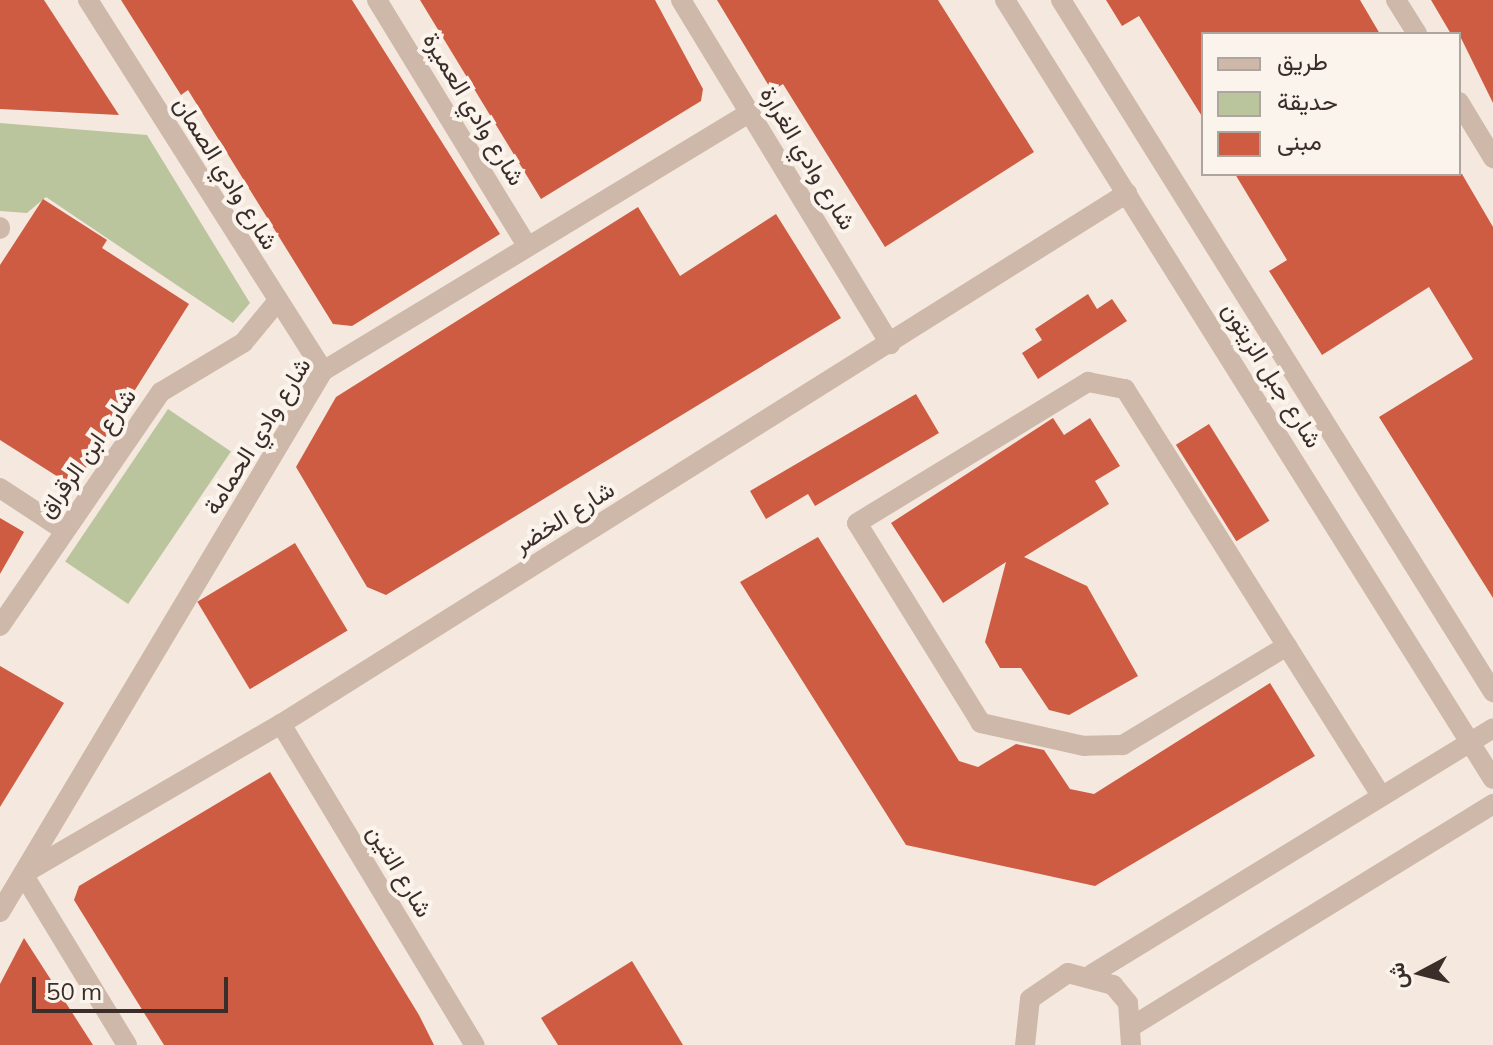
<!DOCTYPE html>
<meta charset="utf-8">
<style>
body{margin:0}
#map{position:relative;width:1493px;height:1045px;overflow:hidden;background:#f5e9df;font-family:Mulish,Vazirmatn,sans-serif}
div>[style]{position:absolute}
.green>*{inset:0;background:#bbc59d;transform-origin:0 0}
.building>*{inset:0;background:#ce5c43;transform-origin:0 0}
.minor>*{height:20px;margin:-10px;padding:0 10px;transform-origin:10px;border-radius:10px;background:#ceb8a9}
span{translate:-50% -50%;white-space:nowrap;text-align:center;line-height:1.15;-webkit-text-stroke:8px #fbf4ec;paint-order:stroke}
.street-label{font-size:24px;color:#3b2e2a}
.legend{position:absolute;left:1201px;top:32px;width:260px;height:144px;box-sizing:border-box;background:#fbf4ec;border:2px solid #aea59e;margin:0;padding:10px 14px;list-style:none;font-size:24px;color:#3b2e2a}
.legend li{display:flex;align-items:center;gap:16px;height:40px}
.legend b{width:40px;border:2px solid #aea59e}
.north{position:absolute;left:1381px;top:933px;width:80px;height:80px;-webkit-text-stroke:6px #fbf4ec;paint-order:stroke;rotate:263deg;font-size:22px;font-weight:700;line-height:32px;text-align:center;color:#3b2e2a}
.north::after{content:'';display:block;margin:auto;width:28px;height:36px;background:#3b2e2a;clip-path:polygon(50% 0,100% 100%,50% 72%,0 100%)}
.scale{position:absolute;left:32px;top:977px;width:196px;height:36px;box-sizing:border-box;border:4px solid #3b2e2a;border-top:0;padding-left:10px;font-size:24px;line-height:28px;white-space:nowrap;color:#3b2e2a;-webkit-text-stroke:6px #fbf4ec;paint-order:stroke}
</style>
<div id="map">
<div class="green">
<div style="clip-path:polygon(0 123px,147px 135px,250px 303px,233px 323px,46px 197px,27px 213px,0 211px)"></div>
<div style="left:168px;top:409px;width:76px;height:184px;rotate:34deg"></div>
</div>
<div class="building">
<div style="clip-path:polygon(0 0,44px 0,119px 115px,0 109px)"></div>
<div style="clip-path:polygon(121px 0,352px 0,500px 234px,352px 326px,333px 324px,188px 90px,181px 95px)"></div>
<div style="clip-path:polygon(420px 0,655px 0,703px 89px,701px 101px,541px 199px)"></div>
<div style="clip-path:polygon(717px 0,938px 0,1034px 152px,885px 247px,783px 84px,772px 91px)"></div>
<div style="clip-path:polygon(1106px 0,1360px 0,1380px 34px,1203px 34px,1203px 118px,1139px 16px,1122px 26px)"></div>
<div style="clip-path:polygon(1431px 0,1493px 0,1493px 103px,1459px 34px,1451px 34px)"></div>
<div style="clip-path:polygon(1235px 174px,1462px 174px,1493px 227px,1493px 598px,1379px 417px,1473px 359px,1429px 287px,1322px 355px,1269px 271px,1287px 260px)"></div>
<div style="clip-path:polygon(43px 199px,107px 240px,102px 248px,189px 304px,74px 487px,0 440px,0 265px)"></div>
<div style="clip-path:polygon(638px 207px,680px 276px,776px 214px,841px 318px,386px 595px,367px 587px,296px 467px,336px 397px)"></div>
<div style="clip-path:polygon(1088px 294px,1097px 309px,1112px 299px,1127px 321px,1038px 379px,1022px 353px,1042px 340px,1035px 329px)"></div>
<div style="clip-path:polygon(916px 394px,939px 433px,815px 506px,808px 494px,766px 519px,750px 491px)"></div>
<div style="clip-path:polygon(1053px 418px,1064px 435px,1090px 418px,1120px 466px,1095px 481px,1109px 504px,1024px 557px,1087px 586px,1138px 676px,1069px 715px,1049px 710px,1021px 668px,1000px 668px,985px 642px,1006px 562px,943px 603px,891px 523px)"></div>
<div style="left:1209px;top:424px;width:114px;height:39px;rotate:58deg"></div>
<div style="clip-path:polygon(0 518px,24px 532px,0 574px)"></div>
<div style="clip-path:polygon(818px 537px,959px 761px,978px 767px,1016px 744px,1044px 750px,1070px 789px,1094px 794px,1270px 683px,1315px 756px,1095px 886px,906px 845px,740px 582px)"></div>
<div style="left:295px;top:543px;width:102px;height:114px;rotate:59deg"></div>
<div style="clip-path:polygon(0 666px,64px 703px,0 807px)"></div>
<div style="clip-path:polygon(270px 772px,419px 1015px,434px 1045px,164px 1045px,74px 900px,79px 886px)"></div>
<div style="clip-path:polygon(24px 938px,93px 1045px,0 1045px,0 984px)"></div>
<div style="clip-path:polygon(632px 961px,683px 1045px,558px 1045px,541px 1018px)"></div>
</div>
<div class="minor">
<div style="left:88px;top:0;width:439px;rotate:57.6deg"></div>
<div style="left:377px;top:0;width:288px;rotate:58.6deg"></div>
<div style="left:681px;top:0;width:403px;rotate:58.7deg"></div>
<div style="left:1005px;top:0;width:919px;rotate:57.94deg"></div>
<div style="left:1061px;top:0;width:816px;rotate:58.02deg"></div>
<div style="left:1396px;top:0;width:40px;rotate:58deg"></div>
<div style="left:1459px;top:102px;width:66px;rotate:58.7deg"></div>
<div style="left:0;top:227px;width:2px;rotate:90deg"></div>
<div style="left:0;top:488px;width:77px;rotate:33.3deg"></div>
<div style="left:0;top:626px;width:284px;rotate:-55.5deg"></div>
<div style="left:161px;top:392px;width:96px;rotate:-30.9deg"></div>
<div style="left:243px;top:343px;width:52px;rotate:-50.5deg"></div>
<div style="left:1287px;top:646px;width:192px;rotate:148.9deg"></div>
<div style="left:1123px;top:745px;width:39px;rotate:179deg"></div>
<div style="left:1084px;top:746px;width:106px;rotate:-167.4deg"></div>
<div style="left:981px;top:723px;width:235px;rotate:-121.8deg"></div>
<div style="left:857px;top:523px;width:271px;rotate:-31.4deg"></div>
<div style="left:1088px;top:382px;width:38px;rotate:11deg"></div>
<div style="left:1125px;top:389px;width:481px;rotate:57.8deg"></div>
<div style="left:281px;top:724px;width:375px;rotate:58.9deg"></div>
<div style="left:0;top:912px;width:630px;rotate:-59.16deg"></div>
<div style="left:323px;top:371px;width:499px;rotate:-31.2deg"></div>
<div style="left:1092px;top:974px;width:470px;rotate:-31.5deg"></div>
<div style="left:1134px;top:1025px;width:422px;rotate:-31.6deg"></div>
<div style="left:127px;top:1045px;width:200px;rotate:-121.3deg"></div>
<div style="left:23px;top:874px;width:298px;rotate:-30.2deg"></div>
<div style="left:281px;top:724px;width:999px;rotate:-32.11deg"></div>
<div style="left:1025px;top:1045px;width:46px;rotate:-83.8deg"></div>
<div style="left:1030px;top:999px;width:46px;rotate:-34.4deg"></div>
<div style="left:1068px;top:973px;width:47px;rotate:14.9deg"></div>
<div style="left:1113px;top:985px;width:23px;rotate:50deg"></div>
<div style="left:1128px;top:1003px;width:42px;rotate:85.9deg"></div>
</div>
<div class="street-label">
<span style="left:474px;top:109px;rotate:59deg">شارع وادي العميرة</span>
<span style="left:808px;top:158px;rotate:59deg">شارع وادي الغرارة</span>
<span style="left:226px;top:173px;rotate:58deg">شارع وادي الصمان</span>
<span style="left:1272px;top:375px;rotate:58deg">شارع جبل الزيتون</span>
<span style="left:257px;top:436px;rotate:-58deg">شارع وادي الحمامة</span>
<span style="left:87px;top:453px;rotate:-55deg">شارع ابن الرقراق</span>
<span style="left:564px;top:517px;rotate:-32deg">شارع الخضر</span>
<span style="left:400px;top:871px;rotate:59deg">شارع التين</span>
</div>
<ul class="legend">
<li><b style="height:10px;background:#ceb8a9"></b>طريق</li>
<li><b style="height:22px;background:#bbc59d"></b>حديقة</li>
<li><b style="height:22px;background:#ce5c43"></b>مبنى</li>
</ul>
<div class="north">ش</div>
<div class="scale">50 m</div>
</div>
